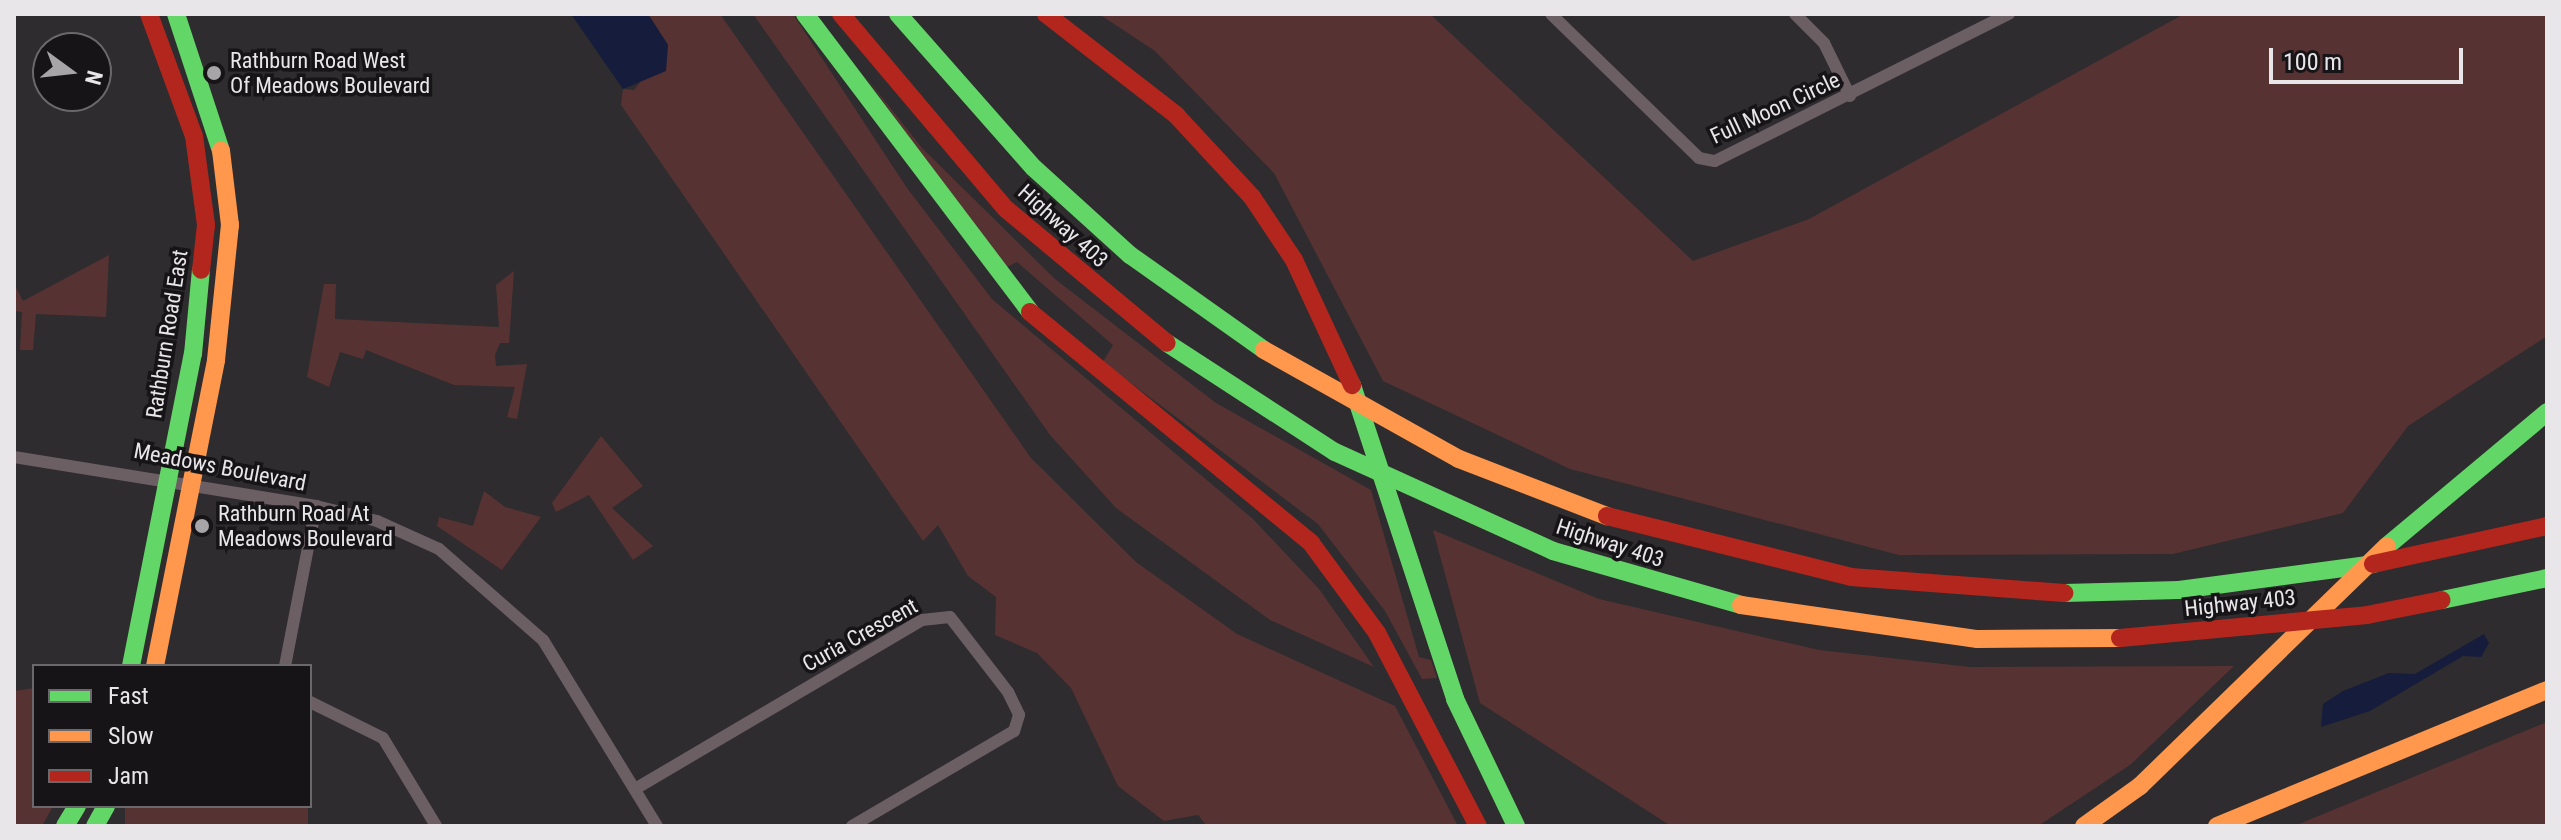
<!DOCTYPE html>
<style>
body{margin:0}
#map{position:relative;width:2561px;height:840px;overflow:hidden;background:#2e2c2e;font-family:"Roboto Condensed",sans-serif}
div>[style]{position:absolute}
.green>*{inset:0;background:#573233;transform-origin:0 0}
.water>*{inset:0;background:#151c3c}
.street>*{height:12px;margin:-6px;padding:0 6px;transform-origin:6px;border-radius:6px;background:#6b5f64}
.fast>*{height:18px;margin:-9px;padding:0 9px;transform-origin:9px;border-radius:9px;background:#63d668}
.slow>*{height:18px;margin:-9px;padding:0 9px;transform-origin:9px;border-radius:9px;background:#ff974d}
.jam>*{height:18px;margin:-9px;padding:0 9px;transform-origin:9px;border-radius:9px;background:#b3261e}
.dots>*{width:22px;height:22px;translate:-50% -50%;box-sizing:border-box;border:4px solid #161416;border-radius:50%}
span{translate:-50% -50%;white-space:nowrap;text-align:center;line-height:1.15;-webkit-text-stroke:7px #161416;paint-order:stroke}
.poi-label{font-size:22px;color:#e8e6e8}
.left{translate:0 -50%;text-align:left}
.street-label{font-size:22px;color:#e8e6e8}
.frame{position:absolute;inset:0;border:16px solid #e8e6e8;pointer-events:none}
.legend{position:absolute;left:32px;top:664px;width:280px;height:144px;box-sizing:border-box;background:#161416;border:2px solid #6a686a;margin:0;padding:10px 14px;list-style:none;font-size:24px;color:#e8e6e8}
.legend li{display:flex;align-items:center;gap:16px;height:40px}
.legend b{width:40px;border:2px solid #6a686a}
.north{position:absolute;left:32px;top:32px;width:80px;height:80px;box-sizing:border-box;background:#161416;border:2px solid #6a686a;border-radius:50%;rotate:105deg;font-size:22px;font-weight:700;line-height:32px;text-align:center;color:#e8e6e8}
.north::after{content:'';display:block;margin:auto;width:28px;height:36px;background:#a7a5a7;clip-path:polygon(50% 0,100% 100%,50% 72%,0 100%)}
.scale{position:absolute;left:2269px;top:48px;width:194px;height:36px;box-sizing:border-box;border:4px solid #e8e6e8;border-top:0;padding-left:10px;font-size:24px;line-height:28px;white-space:nowrap;color:#e8e6e8;-webkit-text-stroke:6px #161416;paint-order:stroke}
</style>
<div id="map">
<div class="green">
<div style="clip-path:polygon(648px 14px,720px 14px,1031px 458px,1136px 562px,1237px 634px,1395px 706px,1458px 826px,1207px 826px,1198px 815px,1164px 821px,1118px 786px,1071px 688px,1037px 653px,995px 635px,996px 597px,968px 576px,938px 525px,923px 541px,621px 105px,623px 89px,634px 90px,668px 45px)"></div>
<div style="clip-path:polygon(753px 14px,793px 14px,907px 188px,992px 299px,1253px 519px,1319px 589px,1374px 667px,1270px 620px,1116px 508px,1050px 435px)"></div>
<div style="clip-path:polygon(1099px 14px,1430px 14px,1693px 261px,1809px 219px,2184px 14px,2547px 14px,2547px 336px,2408px 426px,2343px 513px,2173px 554px,1899px 555px,1570px 469px,1383px 381px,1274px 173px,1155px 51px)"></div>
<div style="clip-path:polygon(865px 76px,922px 148px,1055px 279px,1216px 403px,1371px 490px,1419px 657px,1431px 660px,1437px 678px,1422px 679px,1385px 611px,1318px 524px,1103px 362px,1113px 345px,1017px 262px,1003px 269px)"></div>
<div style="clip-path:polygon(109px 255px,106px 317px,36px 314px,33px 350px,20px 350px,22px 312px,14px 311px,14px 284px,23px 301px)"></div>
<div style="clip-path:polygon(514px 271px,509px 343px,500px 343px,495px 355px,496px 366px,527px 364px,517px 419px,507px 417px,515px 387px,454px 385px,366px 350px,363px 359px,340px 352px,329px 387px,307px 377px,324px 284px,336px 284px,335px 319px,499px 327px,496px 285px)"></div>
<div style="clip-path:polygon(601px 436px,643px 486px,612px 508px,653px 546px,633px 560px,589px 495px,556px 512px,552px 503px)"></div>
<div style="clip-path:polygon(484px 491px,505px 507px,541px 517px,502px 570px,437px 526px,439px 517px,473px 526px)"></div>
<div style="clip-path:polygon(1433px 530px,1599px 599px,1819px 650px,1970px 667px,2234px 666px,2130px 765px,2038px 826px,1671px 826px,1480px 703px)"></div>
<div style="clip-path:polygon(34px 688px,34px 806px,53px 806px,42px 826px,14px 826px,14px 691px)"></div>
<div style="clip-path:polygon(2547px 722px,2547px 826px,2294px 826px)"></div>
<div style="left:125px;top:806px;width:183px;height:23px"></div>
</div>
<div class="water">
<div style="clip-path:polygon(571px 14px,648px 14px,668px 45px,666px 71px,623px 89px)"></div>
<div style="clip-path:polygon(2484px 634px,2489px 643px,2481px 657px,2463px 656px,2370px 711px,2321px 727px,2323px 704px,2343px 691px,2389px 673px,2415px 674px)"></div>
</div>
<div class="street">
<div style="left:1551px;top:14px;width:206px;rotate:44.2deg"></div>
<div style="left:1699px;top:158px;width:16px;rotate:11deg"></div>
<div style="left:1715px;top:161px;width:329px;rotate:-26.6deg"></div>
<div style="left:1795px;top:14px;width:41px;rotate:45deg"></div>
<div style="left:1824px;top:43px;width:59px;rotate:63.9deg"></div>
<div style="left:14px;top:457px;width:306px;rotate:9.2deg"></div>
<div style="left:316px;top:506px;width:63px;rotate:13.8deg"></div>
<div style="left:377px;top:521px;width:68px;rotate:24.3deg"></div>
<div style="left:439px;top:549px;width:138px;rotate:41.2deg"></div>
<div style="left:543px;top:640px;width:218px;rotate:58.5deg"></div>
<div style="left:285px;top:666px;width:163px;rotate:-79deg"></div>
<div style="left:310px;top:702px;width:81px;rotate:26.3deg"></div>
<div style="left:383px;top:738px;width:103px;rotate:58.9deg"></div>
<div style="left:635px;top:789px;width:333px;rotate:-30.5deg"></div>
<div style="left:922px;top:620px;width:28px;rotate:-6deg"></div>
<div style="left:950px;top:617px;width:95px;rotate:52.3deg"></div>
<div style="left:1008px;top:692px;width:25px;rotate:64deg"></div>
<div style="left:1019px;top:715px;width:17px;rotate:107deg"></div>
<div style="left:1014px;top:731px;width:188px;rotate:149.6deg"></div>
</div>
<div class="fast">
<div style="left:176px;top:14px;width:144px;rotate:71.8deg"></div>
<div style="left:805px;top:14px;width:373px;rotate:52.9deg"></div>
<div style="left:898px;top:14px;width:205px;rotate:48.6deg"></div>
<div style="left:1034px;top:168px;width:130px;rotate:42.2deg"></div>
<div style="left:1130px;top:255px;width:164px;rotate:35.3deg"></div>
<div style="left:1167px;top:343px;width:200px;rotate:33deg"></div>
<div style="left:1335px;top:452px;width:239px;rotate:24.4deg"></div>
<div style="left:1553px;top:551px;width:196px;rotate:16deg"></div>
<div style="left:1352px;top:385px;width:330px;rotate:71.8deg"></div>
<div style="left:1455px;top:699px;width:141px;rotate:64.3deg"></div>
<div style="left:2387px;top:546px;width:209px;rotate:-39.9deg"></div>
<div style="left:2064px;top:593px;width:115px;rotate:-1.5deg"></div>
<div style="left:2179px;top:590px;width:196px;rotate:-7.6deg"></div>
<div style="left:2442px;top:600px;width:107px;rotate:-11.8deg"></div>
<div style="left:131px;top:666px;width:318px;rotate:-78.8deg"></div>
<div style="left:193px;top:354px;width:84px;rotate:-84.6deg"></div>
<div style="left:65px;top:826px;width:23px;rotate:-59deg"></div>
<div style="left:95px;top:826px;width:23px;rotate:-61deg"></div>
</div>
<div class="slow">
<div style="left:1264px;top:350px;width:223px;rotate:29.2deg"></div>
<div style="left:1459px;top:459px;width:159px;rotate:21.1deg"></div>
<div style="left:1741px;top:605px;width:239px;rotate:8.2deg"></div>
<div style="left:1978px;top:639px;width:142px;rotate:-0.4deg"></div>
<div style="left:155px;top:666px;width:312px;rotate:-78.7deg"></div>
<div style="left:216px;top:360px;width:136px;rotate:-84.1deg"></div>
<div style="left:230px;top:225px;width:75px;rotate:-96.9deg"></div>
<div style="left:2084px;top:826px;width:69px;rotate:-35.5deg"></div>
<div style="left:2140px;top:786px;width:344px;rotate:-44.2deg"></div>
<div style="left:2217px;top:826px;width:357px;rotate:-22.4deg"></div>
</div>
<div class="jam">
<div style="left:149px;top:14px;width:130px;rotate:69.8deg"></div>
<div style="left:194px;top:136px;width:90px;rotate:82.3deg"></div>
<div style="left:206px;top:225px;width:45px;rotate:96.3deg"></div>
<div style="left:841px;top:14px;width:255px;rotate:49.8deg"></div>
<div style="left:1006px;top:209px;width:209px;rotate:39.8deg"></div>
<div style="left:1046px;top:14px;width:165px;rotate:37.8deg"></div>
<div style="left:1176px;top:115px;width:112px;rotate:47.2deg"></div>
<div style="left:1252px;top:197px;width:76px;rotate:56.3deg"></div>
<div style="left:1294px;top:260px;width:138px;rotate:65.1deg"></div>
<div style="left:1030px;top:312px;width:364px;rotate:39.4deg"></div>
<div style="left:1311px;top:543px;width:112px;rotate:53.7deg"></div>
<div style="left:1377px;top:633px;width:218px;rotate:62.4deg"></div>
<div style="left:1607px;top:516px;width:252px;rotate:14deg"></div>
<div style="left:1851px;top:577px;width:214px;rotate:4.3deg"></div>
<div style="left:2373px;top:564px;width:178px;rotate:-12.3deg"></div>
<div style="left:2120px;top:638px;width:248px;rotate:-5.3deg"></div>
<div style="left:2367px;top:615px;width:76px;rotate:-11.3deg"></div>
</div>
<div class="dots">
<div style="left:214px;top:73px;background:#a7a5a7"></div>
<div style="left:202px;top:526px;background:#a7a5a7"></div>
</div>
<div class="poi-label">
<span class="left" style="left:230px;top:73px">Rathburn Road West<br>Of Meadows Boulevard</span>
<span class="left" style="left:218px;top:526px">Rathburn Road At<br>Meadows Boulevard</span>
</div>
<div class="street-label">
<span style="left:1775px;top:108px;rotate:-25deg">Full Moon Circle</span>
<span style="left:1063px;top:226px;rotate:42deg">Highway 403</span>
<span style="left:167px;top:334px;rotate:-81deg">Rathburn Road East</span>
<span style="left:220px;top:467px;rotate:11deg">Meadows Boulevard</span>
<span style="left:1610px;top:543px;rotate:18deg">Highway 403</span>
<span style="left:2240px;top:603px;rotate:-6deg">Highway 403</span>
<span style="left:860px;top:635px;rotate:-29deg">Curia Crescent</span>
</div>
<div class="frame"></div>
<ul class="legend">
<li><b style="height:10px;background:#63d668"></b>Fast</li>
<li><b style="height:10px;background:#ff974d"></b>Slow</li>
<li><b style="height:10px;background:#b3261e"></b>Jam</li>
</ul>
<div class="north">N</div>
<div class="scale">100 m</div>
</div>
